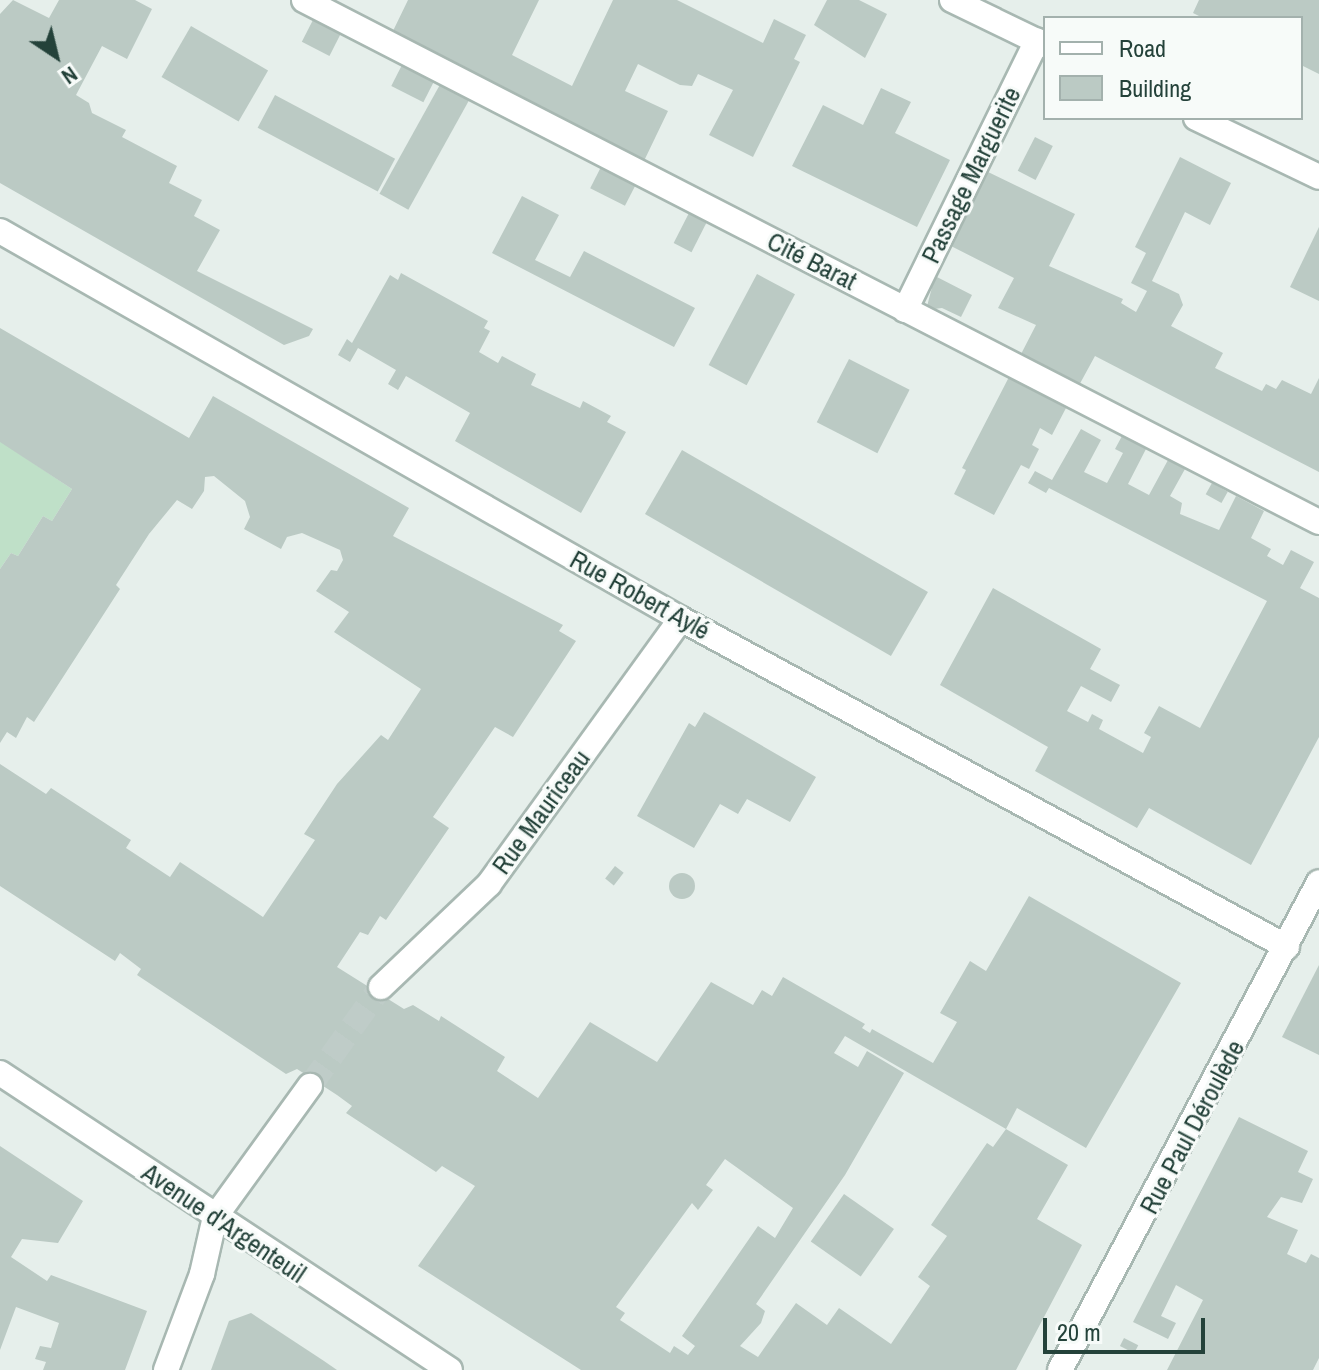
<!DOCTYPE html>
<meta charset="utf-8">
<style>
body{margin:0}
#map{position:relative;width:1319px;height:1370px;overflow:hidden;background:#e6efeb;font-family:"Archivo Narrow",sans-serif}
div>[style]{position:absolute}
.green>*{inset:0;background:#bfe0c8}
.building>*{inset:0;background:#bbcac4;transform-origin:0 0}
.round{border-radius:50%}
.street-tunnel>*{height:24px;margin-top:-12px;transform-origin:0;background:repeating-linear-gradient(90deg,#bfccc8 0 24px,transparent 0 36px)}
.roads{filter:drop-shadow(2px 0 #a8b8b2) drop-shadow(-2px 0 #a8b8b2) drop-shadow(0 2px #a8b8b2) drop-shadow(0 -2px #a8b8b2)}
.lane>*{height:24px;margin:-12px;padding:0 12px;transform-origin:12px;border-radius:12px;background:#fff}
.street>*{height:24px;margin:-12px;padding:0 12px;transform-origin:12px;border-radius:12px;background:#fff}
.secondary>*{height:24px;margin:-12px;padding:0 12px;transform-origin:12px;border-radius:12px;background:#fff}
span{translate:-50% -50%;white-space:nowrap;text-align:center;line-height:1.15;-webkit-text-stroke:6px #f7fbf9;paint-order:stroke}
.street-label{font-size:26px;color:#24423a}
.legend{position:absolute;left:1043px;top:16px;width:260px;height:104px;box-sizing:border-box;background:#f7fbf9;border:2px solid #a3b1ad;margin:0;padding:10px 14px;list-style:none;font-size:24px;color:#24423a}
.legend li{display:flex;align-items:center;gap:16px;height:40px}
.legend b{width:40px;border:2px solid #a3b1ad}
.north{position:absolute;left:16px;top:16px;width:80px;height:80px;-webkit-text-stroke:6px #f7fbf9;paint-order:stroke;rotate:145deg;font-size:22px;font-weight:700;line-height:32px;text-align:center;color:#24423a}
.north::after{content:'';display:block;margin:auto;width:28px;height:36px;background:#24423a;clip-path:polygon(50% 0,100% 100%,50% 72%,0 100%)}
.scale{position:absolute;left:1043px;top:1318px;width:162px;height:36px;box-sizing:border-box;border:4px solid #24423a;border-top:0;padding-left:10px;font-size:24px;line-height:28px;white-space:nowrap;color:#24423a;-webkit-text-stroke:6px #f7fbf9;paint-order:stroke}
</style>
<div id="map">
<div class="green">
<div style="clip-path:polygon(0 441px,72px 489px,52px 521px,43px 516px,18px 556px,11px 553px,0 569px)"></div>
</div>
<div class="building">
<div style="clip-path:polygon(13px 0,49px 18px,59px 0,135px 0,152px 9px,127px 59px,102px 46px,76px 95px,89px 103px,92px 113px,126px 130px,122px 137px,177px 166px,169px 183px,202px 200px,194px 216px,220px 230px,197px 271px,313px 329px,309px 336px,284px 345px,0 183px,0 14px)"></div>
<div style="clip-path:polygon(408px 0,539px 0,512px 55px,572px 86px,613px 0,677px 0,763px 43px,774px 19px,806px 35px,794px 59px,800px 62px,753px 157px,709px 135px,733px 90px,698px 74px,692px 86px,680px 85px,638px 64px,625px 91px,668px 111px,643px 163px,392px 33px)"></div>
<div style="clip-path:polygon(827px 0,859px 0,887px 14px,865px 58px,814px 25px)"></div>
<div style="clip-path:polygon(1199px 0,1319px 0,1319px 74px,1301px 65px,1301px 18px,1203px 18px,1193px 13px)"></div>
<div style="left:315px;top:16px;width:31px;height:29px;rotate:27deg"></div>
<div style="left:191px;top:26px;width:89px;height:59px;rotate:30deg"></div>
<div style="left:404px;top:61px;width:36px;height:28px;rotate:27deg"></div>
<div style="left:442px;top:81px;width:33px;height:129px;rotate:29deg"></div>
<div style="clip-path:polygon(881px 88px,911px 102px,895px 133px,950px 160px,917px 227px,792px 166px,823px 105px,863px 125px)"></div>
<div style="left:275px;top:95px;width:136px;height:37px;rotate:28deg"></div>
<div style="left:1035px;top:137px;width:20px;height:38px;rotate:27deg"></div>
<div style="clip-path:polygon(1180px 157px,1231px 183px,1210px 225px,1185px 212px,1152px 281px,1179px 294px,1183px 305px,1171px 326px,1223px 353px,1215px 368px,1262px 391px,1266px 384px,1276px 389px,1282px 380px,1311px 394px,1319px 378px,1319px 472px,1095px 356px,1077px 389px,1019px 358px,1036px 325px,998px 308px,1014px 278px,949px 245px,986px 171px,1075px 214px,1049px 266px,1123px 299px,1121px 303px,1136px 312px,1147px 291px,1131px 283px,1146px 253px,1135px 247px)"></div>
<div style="left:602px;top:165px;width:39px;height:26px;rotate:27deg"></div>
<div style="clip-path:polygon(522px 196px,559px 215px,535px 260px,570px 277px,584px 251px,695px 308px,674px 347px,492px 253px)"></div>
<div style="left:690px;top:211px;width:20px;height:36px;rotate:27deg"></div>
<div style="clip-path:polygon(1319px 227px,1319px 301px,1290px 287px)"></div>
<div style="clip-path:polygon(401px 273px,488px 321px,484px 328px,490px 331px,479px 352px,498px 363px,502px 356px,536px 374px,531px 385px,580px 408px,583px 401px,611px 416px,607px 422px,626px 432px,581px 513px,455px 441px,470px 413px,406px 376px,398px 390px,388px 384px,396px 370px,358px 348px,350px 362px,338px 355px,347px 339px,352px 343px,390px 275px,398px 280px)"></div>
<div style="left:757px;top:274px;width:43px;height:103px;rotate:28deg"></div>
<div style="clip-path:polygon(935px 276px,972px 295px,961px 317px,942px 308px,926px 310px)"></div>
<div style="clip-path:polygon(evenodd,0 328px,189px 438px,213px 396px,409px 508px,393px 536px,563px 625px,559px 631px,576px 641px,513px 737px,495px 727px,433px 817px,449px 828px,386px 920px,380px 916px,368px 935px,360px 932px,337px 967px,404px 1009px,413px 1005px,439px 1021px,441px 1016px,505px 1057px,497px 1071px,538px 1098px,590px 1022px,657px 1062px,711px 982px,753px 1005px,762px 990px,772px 996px,783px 977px,865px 1024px,862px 1028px,870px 1033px,872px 1029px,933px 1063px,957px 1022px,940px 1013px,970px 961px,986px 971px,1029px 896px,1181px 983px,1086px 1148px,1017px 1108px,1006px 1129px,845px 1036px,834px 1053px,858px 1067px,867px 1051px,904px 1073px,845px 1175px,756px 1304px,765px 1311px,761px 1323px,740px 1346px,758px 1357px,796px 1303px,827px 1325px,839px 1308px,891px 1344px,930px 1286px,918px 1277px,947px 1236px,931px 1225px,987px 1143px,993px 1147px,1006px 1129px,1068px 1165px,1037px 1219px,1082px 1245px,1016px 1370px,581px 1370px,418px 1266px,475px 1186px,442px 1166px,436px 1172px,346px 1113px,352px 1106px,337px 1095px,297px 1069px,286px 1074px,137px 975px,141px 969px,120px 953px,115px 961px,0 886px,0 764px,46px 794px,51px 788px,131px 840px,126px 848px,170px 877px,180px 862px,263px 917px,315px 840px,304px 834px,337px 784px,381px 735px,388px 740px,421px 689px,334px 632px,349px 612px,316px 591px,331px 570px,337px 571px,343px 560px,340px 550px,302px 533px,287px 537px,281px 549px,244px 529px,250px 517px,245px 501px,214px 476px,205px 477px,204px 491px,192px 509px,177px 500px,149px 534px,116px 585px,120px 589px,34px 722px,27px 717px,16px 738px,7px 732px,0 743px,0 569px,11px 553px,18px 556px,43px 516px,52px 521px,72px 489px,0 442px,0 328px,725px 1159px,793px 1208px,775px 1238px,758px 1226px,682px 1336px,695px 1346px,688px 1355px,674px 1346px,670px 1353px,620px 1320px,625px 1313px,616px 1307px,692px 1203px,698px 1210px,713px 1190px,706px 1185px,725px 1159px)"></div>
<div style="left:849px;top:359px;width:68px;height:71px;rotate:27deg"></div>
<div style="clip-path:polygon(1009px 377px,1066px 408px,1052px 435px,1040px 428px,1032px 445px,1039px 449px,1029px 469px,1021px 465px,994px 515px,954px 494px,966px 470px,962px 468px)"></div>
<div style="clip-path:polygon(1081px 429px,1101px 440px,1084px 472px,1107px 483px,1123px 453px,1115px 449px,1122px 436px,1146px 449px,1128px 484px,1149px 495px,1168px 460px,1185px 469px,1170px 496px,1182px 503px,1180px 514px,1219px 530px,1236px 496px,1264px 511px,1251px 538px,1271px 549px,1267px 556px,1283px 565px,1291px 550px,1314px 562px,1300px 588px,1319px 598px,1319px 737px,1251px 865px,1149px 808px,1137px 828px,1035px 771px,1048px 747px,940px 685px,993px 588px,1101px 649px,1090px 669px,1120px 685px,1111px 702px,1081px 686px,1067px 711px,1088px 722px,1092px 714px,1103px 720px,1099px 729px,1143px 753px,1151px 737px,1144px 733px,1159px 706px,1200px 728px,1267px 601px,1049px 488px,1046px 493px,1028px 483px,1035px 471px,1052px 480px)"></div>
<div style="left:682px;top:450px;width:284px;height:74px;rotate:30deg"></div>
<div style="left:1212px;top:483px;width:18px;height:13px;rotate:29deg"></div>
<div style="clip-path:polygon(704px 712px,816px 777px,790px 822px,747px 799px,738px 814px,720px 804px,694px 848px,637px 816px,689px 723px,695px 727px)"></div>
<div style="left:615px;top:866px;width:11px;height:16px;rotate:38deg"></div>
<div class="round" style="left:669px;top:873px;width:26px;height:26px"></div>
<div style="clip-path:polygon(1319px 965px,1319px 1055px,1282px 1037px)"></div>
<div style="clip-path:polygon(1239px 1117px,1308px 1151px,1298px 1172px,1313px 1179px,1302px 1203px,1281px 1197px,1267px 1217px,1298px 1230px,1287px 1254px,1306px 1263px,1311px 1254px,1319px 1258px,1319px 1358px,1313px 1370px,1167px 1370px,1203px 1300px,1176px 1285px,1161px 1316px,1176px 1323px,1168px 1339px,1133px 1322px)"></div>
<div style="clip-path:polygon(0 1146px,83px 1201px,58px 1243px,22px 1239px,11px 1257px,47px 1281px,51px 1275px,147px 1311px,125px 1370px,43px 1370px,46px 1362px,35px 1359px,40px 1346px,51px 1348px,59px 1323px,16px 1307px,0 1350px)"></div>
<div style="left:844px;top:1194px;width:61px;height:58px;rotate:35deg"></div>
<div style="clip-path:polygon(251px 1313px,324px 1361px,337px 1370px,211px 1370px,229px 1321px)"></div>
<div style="left:1124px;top:1338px;width:16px;height:9px;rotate:27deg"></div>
</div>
<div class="street-tunnel">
<div style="left:310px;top:1086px;width:122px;rotate:-54.4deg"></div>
</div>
<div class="roads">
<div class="lane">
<div style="left:304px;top:0;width:1141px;rotate:27.22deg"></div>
<div style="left:905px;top:310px;width:300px;rotate:-63.9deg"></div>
</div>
<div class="street">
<div style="left:952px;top:0;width:103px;rotate:25.8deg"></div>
<div style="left:1196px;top:118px;width:136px;rotate:25.6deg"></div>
<div style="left:0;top:231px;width:784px;rotate:29.67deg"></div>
<div style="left:681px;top:619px;width:689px;rotate:28.42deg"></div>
<div style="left:381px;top:987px;width:149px;rotate:-43.6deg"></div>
<div style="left:489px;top:884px;width:327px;rotate:-54.1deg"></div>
<div style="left:166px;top:1370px;width:103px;rotate:-69.4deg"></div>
<div style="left:202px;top:1274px;width:58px;rotate:-77.2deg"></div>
<div style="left:215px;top:1217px;width:162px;rotate:-54.1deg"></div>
<div style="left:1060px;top:1370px;width:552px;rotate:-62.04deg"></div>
</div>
<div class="secondary">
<div style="left:0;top:1073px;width:539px;rotate:33.42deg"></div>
</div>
</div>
<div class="street-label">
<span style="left:971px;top:175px;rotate:-64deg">Passage Marguerite</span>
<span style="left:812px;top:261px;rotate:27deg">Cité Barat</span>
<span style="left:640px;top:595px;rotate:29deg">Rue Robert Aylé</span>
<span style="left:541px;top:812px;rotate:-54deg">Rue Mauriceau</span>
<span style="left:1192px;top:1127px;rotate:-62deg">Rue Paul Déroulède</span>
<span style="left:224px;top:1223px;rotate:34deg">Avenue d'Argenteuil</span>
</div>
<ul class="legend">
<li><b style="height:10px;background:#fff"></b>Road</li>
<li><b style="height:22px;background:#bbcac4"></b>Building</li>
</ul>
<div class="north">N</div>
<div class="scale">20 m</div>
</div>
